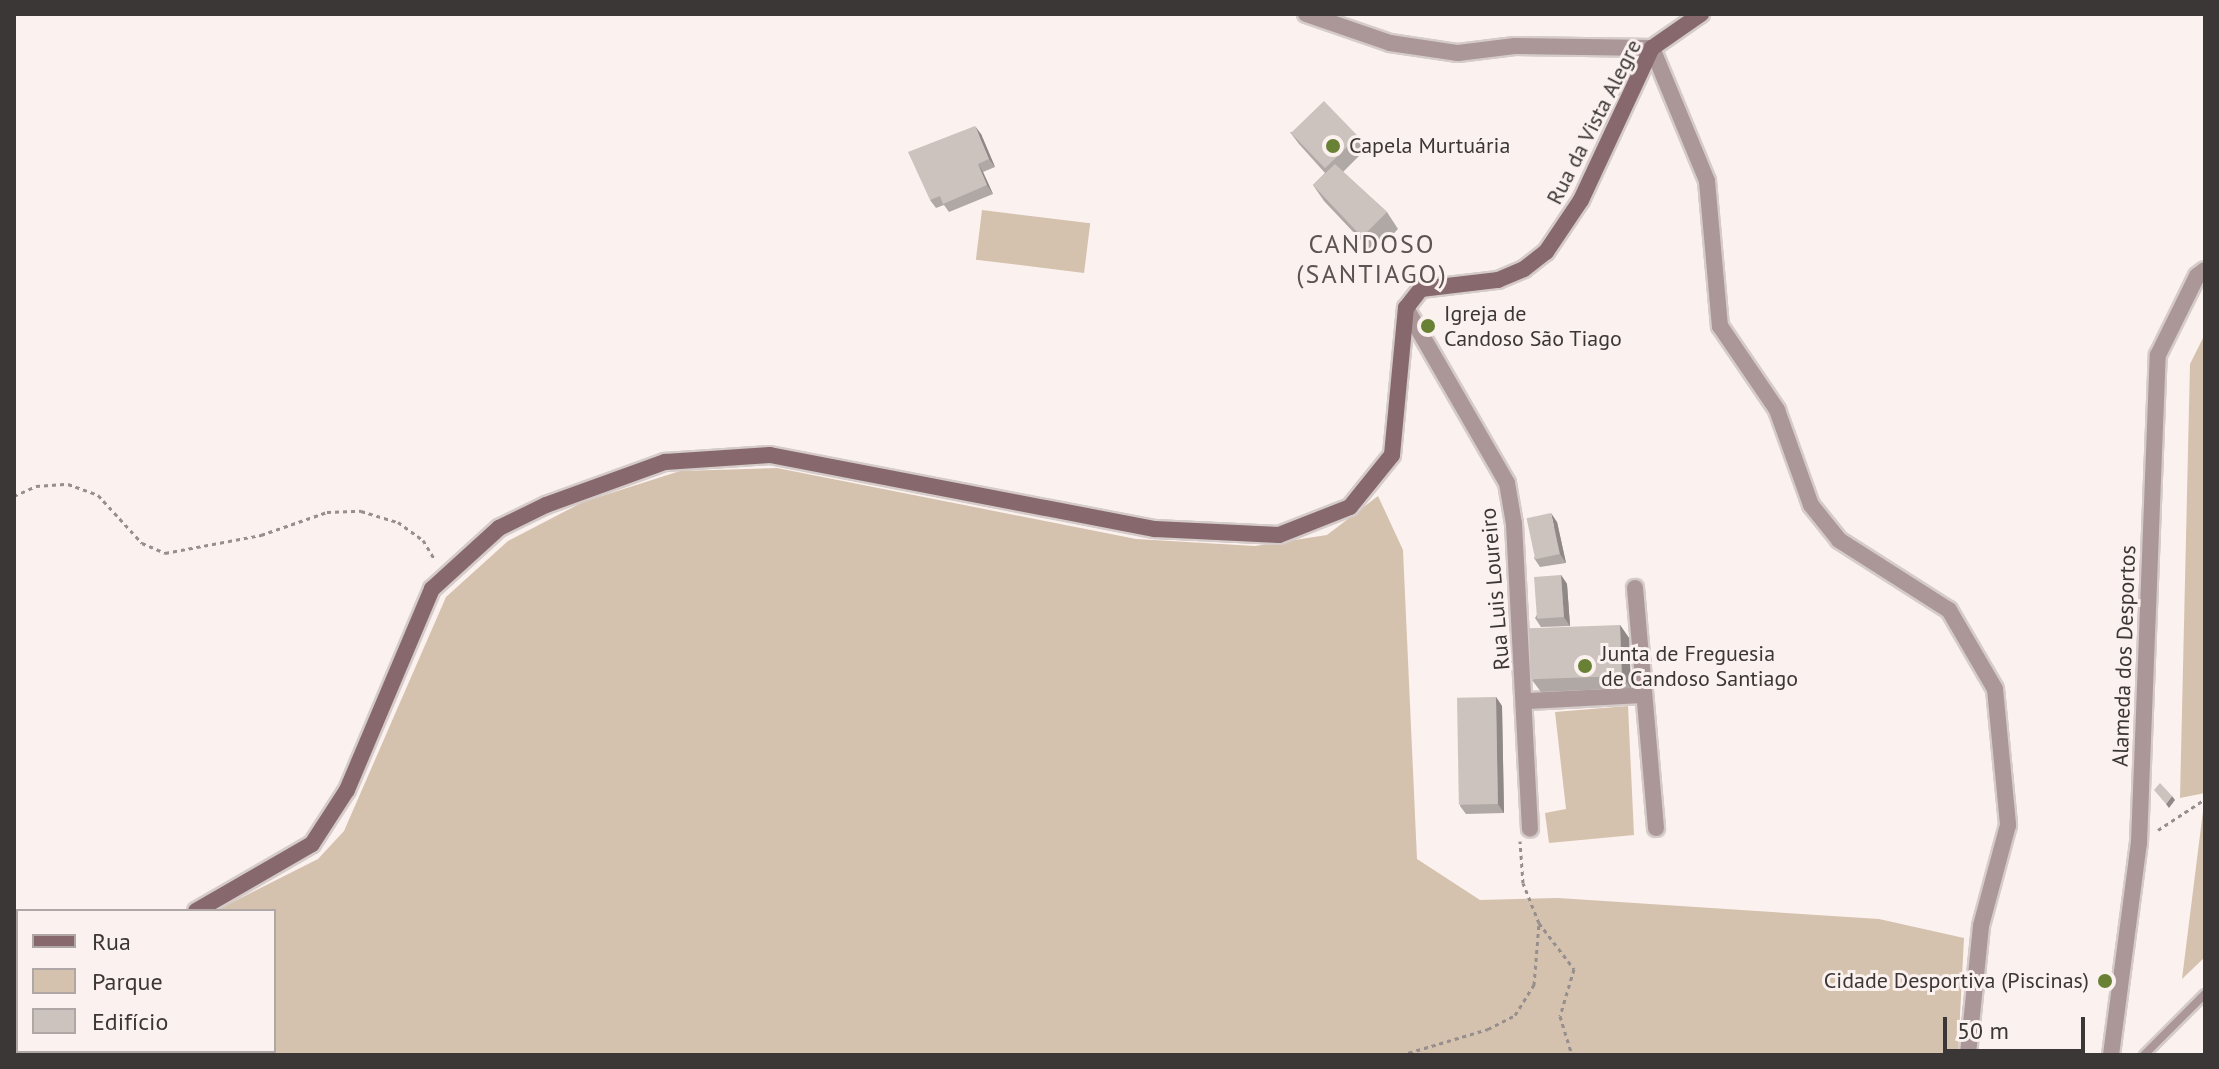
<!DOCTYPE html>
<meta charset="utf-8">
<style>
body{margin:0}
#map{position:relative;width:2219px;height:1069px;overflow:hidden;background:#fbf1ef;font-family:"PT Sans",sans-serif}
div>[style]{position:absolute}
.green>*{inset:0;background:#d5c2ae;transform-origin:0 0}
.path>*{height:3px;margin-top:-1.5px;transform-origin:0;background:repeating-linear-gradient(90deg,#968f8d 0 4px,transparent 0 8px)}
.roads{filter:drop-shadow(2px 0 #d5ccca) drop-shadow(-2px 0 #d5ccca) drop-shadow(0 2px #d5ccca) drop-shadow(0 -2px #d5ccca)}
.lane>*{height:8px;margin:-4px;padding:0 4px;transform-origin:4px;border-radius:4px;background:#ab9698}
.street>*{height:16px;margin:-8px;padding:0 8px;transform-origin:8px;border-radius:8px;background:#ab9698}
.secondary>*{height:16px;margin:-8px;padding:0 8px;transform-origin:8px;border-radius:8px;background:#87696d}
.wall>*{inset:0;background:#afa8a4}
.shaded-wall>*{inset:0;background:#8f8886}
.building>*{inset:0;background:#ccc3bf;transform-origin:0 0}
.dots>*{width:22px;height:22px;translate:-50% -50%;box-sizing:border-box;border:4px solid #fbf1ef;border-radius:50%}
span{translate:-50% -50%;white-space:nowrap;text-align:center;line-height:1.15;-webkit-text-stroke:6px #fbf1ef;paint-order:stroke}
.street-label{font-size:22px;color:#3b3736}
.poi-label{font-size:22px;color:#3b3736}
.left{translate:0 -50%;text-align:left}
.right{translate:-100% -50%;text-align:right}
.quarter-label{font-size:26px;color:#5c5452;letter-spacing:2px}
.frame{position:absolute;inset:0;border:16px solid #3b3736;pointer-events:none}
.legend{position:absolute;left:16px;top:909px;width:260px;height:144px;box-sizing:border-box;background:#fbf1ef;border:2px solid #aea7a5;margin:0;padding:10px 14px;list-style:none;font-size:24px;color:#3b3736}
.legend li{display:flex;align-items:center;gap:16px;height:40px}
.legend b{width:40px;border:2px solid #aea7a5}
.scale{position:absolute;left:1943px;top:1017px;width:142px;height:36px;box-sizing:border-box;border:4px solid #3b3736;border-top:0;padding-left:10px;font-size:24px;line-height:28px;white-space:nowrap;color:#3b3736;-webkit-text-stroke:6px #fbf1ef;paint-order:stroke}
</style>
<div id="map">
<div class="green">
<div style="left:982px;top:210px;width:109px;height:50px;rotate:7deg"></div>
<div style="clip-path:polygon(2205px 334px,2205px 793px,2180px 798px,2190px 364px)"></div>
<div style="clip-path:polygon(777px 468px,1136px 539px,1255px 546px,1327px 535px,1378px 496px,1403px 550px,1417px 859px,1480px 900px,1558px 898px,1879px 919px,1964px 938px,1958px 1055px,38px 1055px,274px 1051px,274px 911px,215px 911px,318px 859px,344px 831px,446px 597px,508px 541px,583px 502px,680px 471px)"></div>
<div style="clip-path:polygon(1628px 706px,1634px 835px,1549px 843px,1545px 813px,1566px 809px,1555px 712px)"></div>
<div style="clip-path:polygon(2205px 795px,2205px 957px,2182px 979px)"></div>
</div>
<div class="path">
<div style="left:14px;top:496px;width:24px;rotate:-24deg"></div>
<div style="left:36px;top:486px;width:32px;rotate:-4deg"></div>
<div style="left:68px;top:484px;width:32px;rotate:20deg"></div>
<div style="left:98px;top:495px;width:65px;rotate:47.5deg"></div>
<div style="left:142px;top:543px;width:25px;rotate:23deg"></div>
<div style="left:165px;top:553px;width:98px;rotate:-10.6deg"></div>
<div style="left:261px;top:535px;width:70px;rotate:-19.2deg"></div>
<div style="left:327px;top:512px;width:34px;rotate:-2deg"></div>
<div style="left:361px;top:511px;width:39px;rotate:17deg"></div>
<div style="left:398px;top:522px;width:31px;rotate:36deg"></div>
<div style="left:423px;top:540px;width:23px;rotate:59deg"></div>
<div style="left:2158px;top:830px;width:56px;rotate:-33.4deg"></div>
<div style="left:1539px;top:923px;width:58px;rotate:52.7deg"></div>
<div style="left:1574px;top:969px;width:49px;rotate:106.6deg"></div>
<div style="left:1560px;top:1016px;width:41px;rotate:72.9deg"></div>
<div style="left:1401px;top:1055px;width:91px;rotate:-16.6deg"></div>
<div style="left:1488px;top:1029px;width:30px;rotate:-27deg"></div>
<div style="left:1515px;top:1015px;width:36px;rotate:-58deg"></div>
<div style="left:1534px;top:985px;width:62px;rotate:-85.4deg"></div>
<div style="left:1539px;top:923px;width:43px;rotate:-111.8deg"></div>
<div style="left:1523px;top:883px;width:42px;rotate:-94.1deg"></div>
</div>
<div class="roads">
<div class="lane">
<div style="left:2144px;top:1055px;width:86px;rotate:-45deg"></div>
</div>
<div class="street">
<div style="left:1306px;top:14px;width:89px;rotate:19deg"></div>
<div style="left:1390px;top:43px;width:69px;rotate:8.4deg"></div>
<div style="left:1458px;top:53px;width:57px;rotate:-7deg"></div>
<div style="left:1515px;top:46px;width:137px;rotate:0.8deg"></div>
<div style="left:1652px;top:48px;width:144px;rotate:67.5deg"></div>
<div style="left:1707px;top:181px;width:146px;rotate:84.9deg"></div>
<div style="left:1720px;top:326px;width:102px;rotate:55.8deg"></div>
<div style="left:1777px;top:410px;width:101px;rotate:70.3deg"></div>
<div style="left:1811px;top:505px;width:45px;rotate:51.3deg"></div>
<div style="left:1839px;top:540px;width:130px;rotate:32.5deg"></div>
<div style="left:1949px;top:610px;width:91px;rotate:59.8deg"></div>
<div style="left:1995px;top:689px;width:137px;rotate:84.5deg"></div>
<div style="left:2008px;top:825px;width:105px;rotate:105deg"></div>
<div style="left:1981px;top:926px;width:130px;rotate:95.8deg"></div>
<div style="left:1406px;top:308px;width:202px;rotate:60deg"></div>
<div style="left:1507px;top:483px;width:42px;rotate:80.3deg"></div>
<div style="left:1514px;top:524px;width:305px;rotate:87deg"></div>
<div style="left:1635px;top:588px;width:241px;rotate:85deg"></div>
<div style="left:1526px;top:701px;width:118px;rotate:-2.9deg"></div>
<div style="left:2111px;top:1055px;width:214px;rotate:-82.5deg"></div>
<div style="left:2139px;top:843px;width:488px;rotate:-87.8deg"></div>
<div style="left:2158px;top:355px;width:88px;rotate:-63.7deg"></div>
<div style="left:2197px;top:276px;width:10px;rotate:-37deg"></div>
</div>
<div class="secondary">
<div style="left:196px;top:911px;width:134px;rotate:-30deg"></div>
<div style="left:312px;top:844px;width:64px;rotate:-57.1deg"></div>
<div style="left:347px;top:790px;width:218px;rotate:-67.1deg"></div>
<div style="left:432px;top:589px;width:91px;rotate:-42.3deg"></div>
<div style="left:499px;top:528px;width:52px;rotate:-26.1deg"></div>
<div style="left:546px;top:505px;width:127px;rotate:-19.9deg"></div>
<div style="left:665px;top:462px;width:105px;rotate:-3.8deg"></div>
<div style="left:770px;top:455px;width:392px;rotate:10.9deg"></div>
<div style="left:1155px;top:529px;width:124px;rotate:2.8deg"></div>
<div style="left:1279px;top:535px;width:76px;rotate:-21.5deg"></div>
<div style="left:1350px;top:507px;width:67px;rotate:-51.1deg"></div>
<div style="left:1392px;top:455px;width:148px;rotate:-84.6deg"></div>
<div style="left:1406px;top:308px;width:24px;rotate:-52deg"></div>
<div style="left:1421px;top:289px;width:78px;rotate:-6.7deg"></div>
<div style="left:1498px;top:280px;width:28px;rotate:-23deg"></div>
<div style="left:1524px;top:269px;width:28px;rotate:-38deg"></div>
<div style="left:1546px;top:252px;width:63px;rotate:-56.1deg"></div>
<div style="left:1581px;top:200px;width:168px;rotate:-65deg"></div>
<div style="left:1652px;top:48px;width:60px;rotate:-34.8deg"></div>
<div style="left:30px;top:1055px;width:4px;rotate:-63deg"></div>
</div>
</div>
<div class="wall">
<div style="clip-path:polygon(1290px 132px,1358px 136px,1367px 148px,1343px 172px,1387px 212px,1398px 229px,1374px 254px,1324px 201px,1313px 185px,1325px 173px,1299px 144px)"></div>
<div style="clip-path:polygon(981px 134px,995px 167px,983px 172px,993px 194px,949px 212px,944px 205px,936px 208px,930px 200px)"></div>
<div style="clip-path:polygon(1557px 522px,1566px 563px,1540px 567px,1534px 558px)"></div>
<div style="clip-path:polygon(1561px 575px,1567px 584px,1570px 626px,1541px 627px,1535px 618px)"></div>
<div style="clip-path:polygon(1620px 625px,1629px 638px,1631px 688px,1541px 692px,1532px 680px)"></div>
<div style="clip-path:polygon(1496px 697px,1502px 706px,1504px 813px,1466px 814px,1460px 806px)"></div>
</div>
<div class="shaded-wall">
<div style="clip-path:polygon(975px 126px,981px 134px,995px 167px,989px 159px)"></div>
<div style="clip-path:polygon(978px 164px,983px 172px,993px 194px,987px 185px)"></div>
<div style="clip-path:polygon(1551px 513px,1557px 522px,1566px 563px,1560px 554px)"></div>
<div style="clip-path:polygon(1561px 575px,1567px 584px,1570px 626px,1564px 617px)"></div>
<div style="clip-path:polygon(1620px 625px,1629px 638px,1631px 688px,1622px 676px)"></div>
<div style="clip-path:polygon(1496px 697px,1502px 706px,1504px 813px,1498px 804px)"></div>
<div style="clip-path:polygon(2172px 796px,2175px 800px,2169px 808px,2166px 804px)"></div>
</div>
<div class="building">
<div style="left:1324px;top:101px;width:49px;height:46px;rotate:46deg"></div>
<div style="clip-path:polygon(975px 126px,989px 159px,978px 164px,987px 185px,943px 204px,940px 196px,930px 200px,908px 152px)"></div>
<div style="clip-path:polygon(1335px 164px,1387px 212px,1362px 237px,1313px 185px)"></div>
<div style="left:1551px;top:513px;width:42px;height:25px;rotate:78deg"></div>
<div style="left:1561px;top:575px;width:42px;height:27px;rotate:86deg"></div>
<div style="left:1620px;top:625px;width:51px;height:91px;rotate:88deg"></div>
<div style="left:1496px;top:697px;width:107px;height:39px;rotate:89deg"></div>
<div style="clip-path:polygon(2160px 783px,2172px 796px,2166px 804px,2154px 790px)"></div>
</div>
<div class="dots">
<div style="left:1333px;top:146px;background:#698134"></div>
<div style="left:1428px;top:326px;background:#698134"></div>
<div style="left:1585px;top:666px;background:#698134"></div>
<div style="left:2105px;top:981px;background:#698134"></div>
</div>
<div class="street-label">
<span style="left:1594px;top:122px;rotate:-63deg">Rua da Vista Alegre</span>
<span style="left:1495px;top:589px;rotate:-95deg">Rua Luis Loureiro</span>
<span style="left:2124px;top:656px;rotate:-88deg">Alameda dos Desportos</span>
</div>
<div class="poi-label">
<span class="left" style="left:1349px;top:146px">Capela Murtuária</span>
<span class="left" style="left:1444px;top:326px">Igreja de<br>Candoso São Tiago</span>
<span class="left" style="left:1601px;top:666px">Junta de Freguesia<br>de Candoso Santiago</span>
<span class="right" style="left:2089px;top:981px">Cidade Desportiva (Piscinas)</span>
</div>
<div class="quarter-label">
<span style="left:1372px;top:259px">CANDOSO<br>(SANTIAGO)</span>
</div>
<div class="frame"></div>
<ul class="legend">
<li><b style="height:10px;background:#87696d"></b>Rua</li>
<li><b style="height:22px;background:#d5c2ae"></b>Parque</li>
<li><b style="height:22px;background:#ccc3bf"></b>Edifício</li>
</ul>
<div class="scale">50 m</div>
</div>
